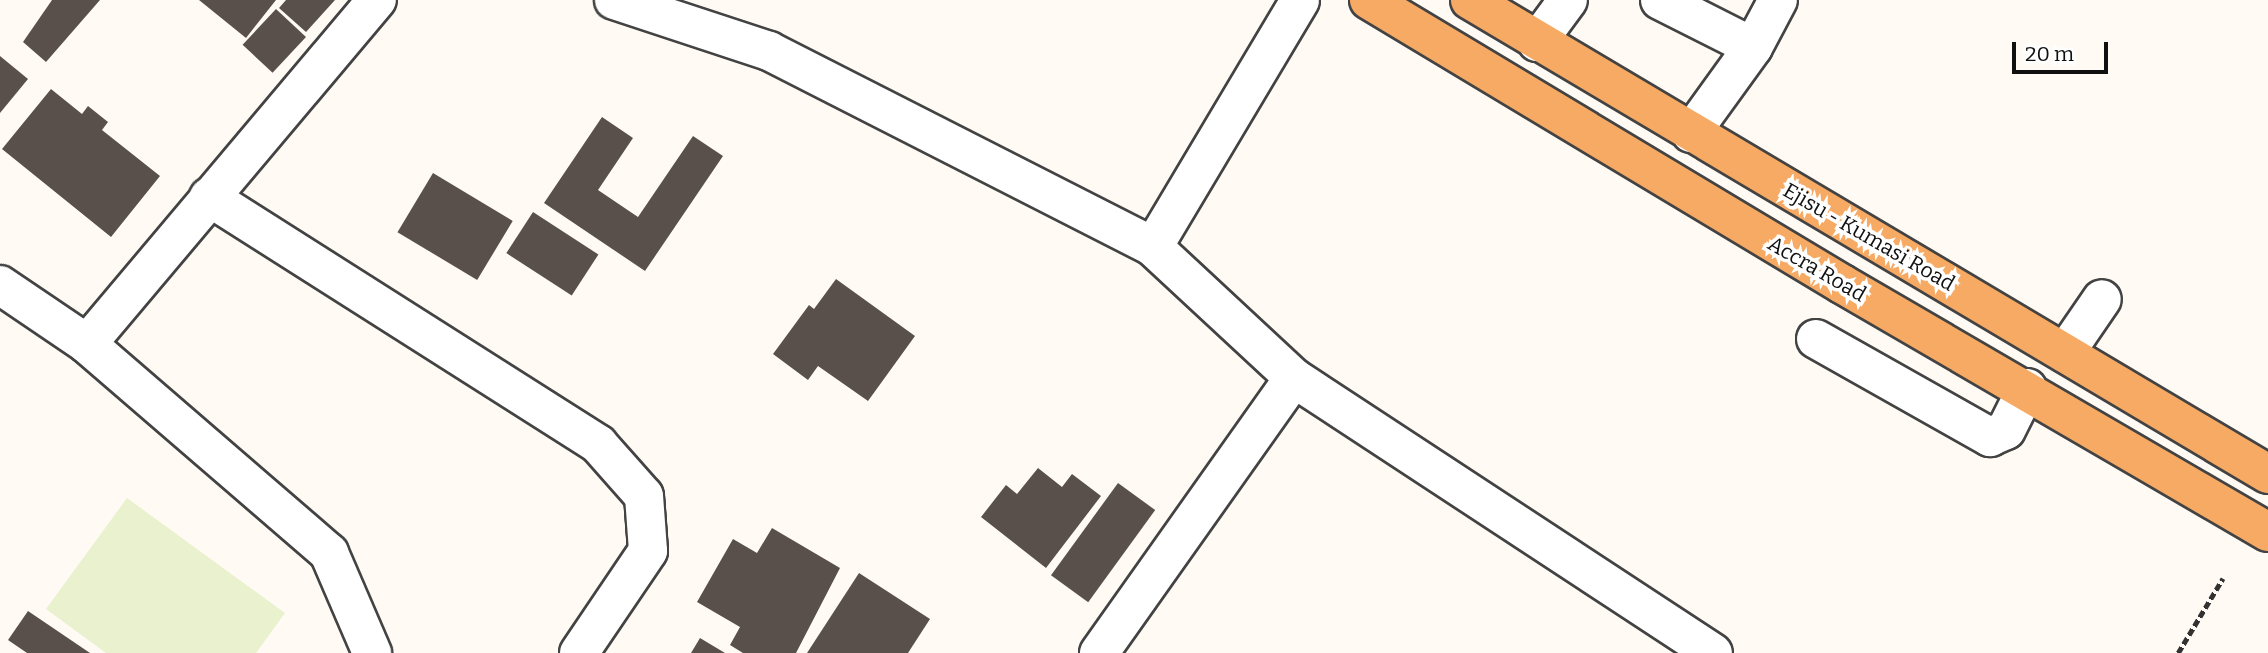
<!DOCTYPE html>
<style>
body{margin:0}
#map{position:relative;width:2268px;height:653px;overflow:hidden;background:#fffbf4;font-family:Bitter,serif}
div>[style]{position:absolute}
.pitch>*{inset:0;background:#e9f1ce}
.building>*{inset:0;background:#59504c;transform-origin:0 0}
.path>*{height:4.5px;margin-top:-2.25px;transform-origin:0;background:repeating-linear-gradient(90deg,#323232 0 7px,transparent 0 10.5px)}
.roads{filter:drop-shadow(2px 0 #434343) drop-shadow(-2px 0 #434343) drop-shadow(0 2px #434343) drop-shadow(0 -2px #434343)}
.minor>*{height:38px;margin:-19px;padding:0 19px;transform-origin:19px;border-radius:19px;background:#fff}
.trunk>*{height:38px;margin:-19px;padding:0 19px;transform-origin:19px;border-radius:19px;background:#f6aa64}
span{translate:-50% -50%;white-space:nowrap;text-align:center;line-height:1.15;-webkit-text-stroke:7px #fff;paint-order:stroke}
.street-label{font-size:21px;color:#101010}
.scale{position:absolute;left:2012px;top:42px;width:96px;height:32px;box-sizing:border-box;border:4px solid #101010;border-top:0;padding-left:9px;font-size:21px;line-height:24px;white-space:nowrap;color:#101010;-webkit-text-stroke:5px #fff;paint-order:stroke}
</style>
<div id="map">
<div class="pitch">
<div style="clip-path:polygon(127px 498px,285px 613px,256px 653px,106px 653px,46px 609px)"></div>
</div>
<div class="building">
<div style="clip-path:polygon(52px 0,100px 0,46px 62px,23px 42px)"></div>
<div style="clip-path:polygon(199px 0,276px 0,246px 38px)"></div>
<div style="clip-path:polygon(286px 0,335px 0,306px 32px,279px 8px)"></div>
<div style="left:276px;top:9px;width:41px;height:49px;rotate:43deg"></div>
<div style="clip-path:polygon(0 56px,28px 79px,0 113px)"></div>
<div style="clip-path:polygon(51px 89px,82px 114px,88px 106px,108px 122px,102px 130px,160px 176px,111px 237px,2px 149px)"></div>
<div style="clip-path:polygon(602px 117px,633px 138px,598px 190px,638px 217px,693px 136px,723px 156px,645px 271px,544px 203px)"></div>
<div style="left:433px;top:173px;width:93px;height:69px;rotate:31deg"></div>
<div style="left:533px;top:212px;width:78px;height:49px;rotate:33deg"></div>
<div style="clip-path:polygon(836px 279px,915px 336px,868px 401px,818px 366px,808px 380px,773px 354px,809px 305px,814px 309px)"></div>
<div style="clip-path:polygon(1038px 468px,1062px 487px,1072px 474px,1101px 496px,1046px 568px,981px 517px,1006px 485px,1017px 494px)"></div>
<div style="left:1118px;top:483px;width:46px;height:114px;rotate:36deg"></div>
<div style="clip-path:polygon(772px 528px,840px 568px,796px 653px,743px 653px,730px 645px,740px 627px,697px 602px,733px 539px,757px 553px)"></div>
<div style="clip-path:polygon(859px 573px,930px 619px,908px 653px,807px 653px)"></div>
<div style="clip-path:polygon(28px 611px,90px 653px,27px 653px,8px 640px)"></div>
<div style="clip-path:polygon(700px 638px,725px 653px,691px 653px)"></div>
</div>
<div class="path">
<div style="left:2178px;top:653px;width:87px;rotate:-59deg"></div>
</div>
<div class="roads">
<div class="minor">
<div style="left:614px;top:0;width:163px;rotate:18.2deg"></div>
<div style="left:769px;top:51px;width:431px;rotate:27deg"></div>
<div style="left:1153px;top:247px;width:192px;rotate:42.9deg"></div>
<div style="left:1294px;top:378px;width:501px;rotate:33.28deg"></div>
<div style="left:1660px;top:0;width:104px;rotate:26.8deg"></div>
<div style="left:1537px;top:42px;width:52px;rotate:-53.6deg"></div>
<div style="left:1691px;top:133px;width:106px;rotate:-54.2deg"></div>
<div style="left:1753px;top:47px;width:53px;rotate:-62deg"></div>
<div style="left:209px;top:197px;width:461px;rotate:32.4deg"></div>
<div style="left:598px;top:444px;width:69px;rotate:48.5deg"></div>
<div style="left:644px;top:496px;width:55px;rotate:85.8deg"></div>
<div style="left:648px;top:551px;width:123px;rotate:124.1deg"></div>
<div style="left:1153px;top:247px;width:287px;rotate:-59.2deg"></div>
<div style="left:0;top:285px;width:105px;rotate:34.1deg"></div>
<div style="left:87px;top:344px;width:320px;rotate:40.8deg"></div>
<div style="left:329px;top:553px;width:109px;rotate:66.7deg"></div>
<div style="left:1816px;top:339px;width:200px;rotate:29.4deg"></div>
<div style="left:1990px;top:437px;width:17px;rotate:-24deg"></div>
<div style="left:2006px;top:430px;width:47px;rotate:-63.4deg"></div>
<div style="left:87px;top:344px;width:450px;rotate:-49.9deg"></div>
<div style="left:2065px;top:353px;width:65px;rotate:-55.6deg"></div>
<div style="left:1099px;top:653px;width:337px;rotate:-54.7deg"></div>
</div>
<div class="trunk">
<div style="left:1369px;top:0;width:552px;rotate:30.98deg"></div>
<div style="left:1842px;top:284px;width:493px;rotate:30.2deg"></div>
<div style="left:1470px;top:0;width:928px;rotate:30.71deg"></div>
</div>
</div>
<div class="street-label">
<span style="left:1869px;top:237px;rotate:30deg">Ejisu - Kumasi Road</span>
<span style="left:1817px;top:269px;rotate:30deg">Accra Road</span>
</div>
<div class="scale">20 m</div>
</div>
